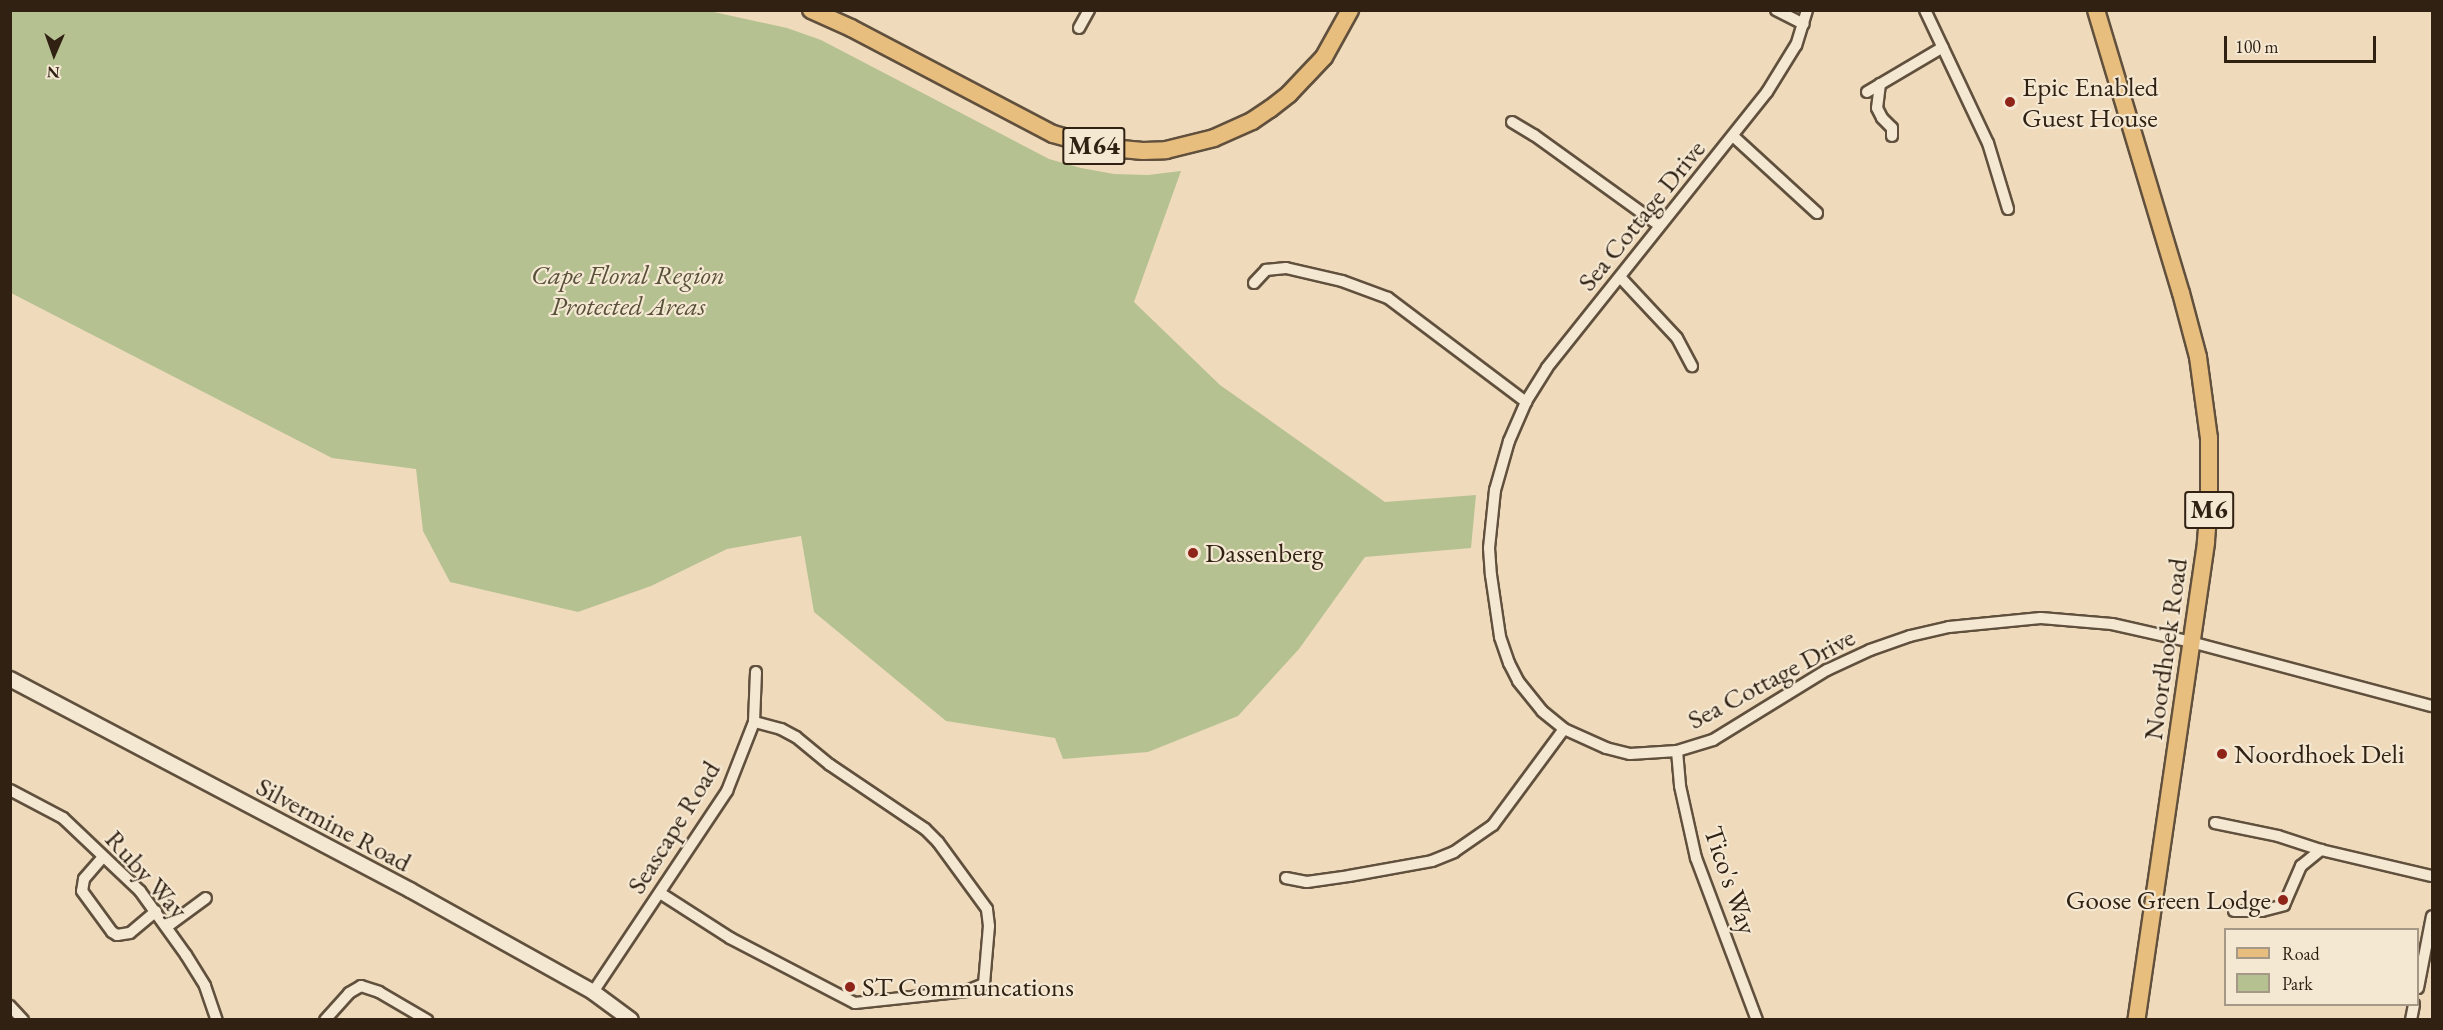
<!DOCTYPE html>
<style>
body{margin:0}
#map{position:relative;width:2443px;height:1030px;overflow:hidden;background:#efdbbb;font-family:"EB Garamond",serif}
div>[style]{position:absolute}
.green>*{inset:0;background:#b6c192}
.roads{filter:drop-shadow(2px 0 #60503d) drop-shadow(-2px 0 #60503d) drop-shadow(0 2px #60503d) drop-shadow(0 -2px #60503d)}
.minor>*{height:10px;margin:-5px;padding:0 5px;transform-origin:5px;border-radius:5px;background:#f5e8d3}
.tertiary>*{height:14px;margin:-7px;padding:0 7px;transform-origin:7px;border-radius:7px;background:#f5e8d3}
.primary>*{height:16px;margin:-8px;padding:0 8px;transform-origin:8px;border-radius:8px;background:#e8be7e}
.dots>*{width:16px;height:16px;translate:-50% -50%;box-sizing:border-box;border:3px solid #f5e8d3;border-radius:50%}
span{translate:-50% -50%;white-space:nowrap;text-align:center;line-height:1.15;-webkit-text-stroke:4.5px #f5e8d3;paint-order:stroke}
.shield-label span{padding:2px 4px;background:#f5e8d3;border:2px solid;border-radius:4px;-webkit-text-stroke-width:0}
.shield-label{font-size:26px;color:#302113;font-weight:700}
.poi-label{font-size:27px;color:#302113}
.left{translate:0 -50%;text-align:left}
.right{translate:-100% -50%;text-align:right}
.street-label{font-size:27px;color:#302113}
.park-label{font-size:27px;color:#585139;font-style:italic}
.frame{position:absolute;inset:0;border:12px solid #302113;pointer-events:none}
.legend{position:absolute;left:2224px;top:928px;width:195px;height:78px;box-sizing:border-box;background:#f5e8d3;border:2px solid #a69886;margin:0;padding:8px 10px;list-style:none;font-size:18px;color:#302113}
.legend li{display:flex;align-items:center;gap:12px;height:30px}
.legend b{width:30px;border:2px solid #a69886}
.north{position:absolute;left:24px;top:24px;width:60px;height:60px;-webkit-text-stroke:4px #f5e8d3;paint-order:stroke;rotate:182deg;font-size:16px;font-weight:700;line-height:24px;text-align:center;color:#302113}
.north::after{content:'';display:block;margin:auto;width:21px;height:27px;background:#302113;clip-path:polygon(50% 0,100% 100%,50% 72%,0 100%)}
.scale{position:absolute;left:2224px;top:36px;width:152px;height:27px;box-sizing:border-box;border:3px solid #302113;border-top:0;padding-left:8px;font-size:18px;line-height:21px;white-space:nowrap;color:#302113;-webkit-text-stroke:4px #f5e8d3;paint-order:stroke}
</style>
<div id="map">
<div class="green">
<div style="clip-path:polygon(10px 11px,709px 11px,787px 28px,821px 40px,1049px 159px,1081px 168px,1114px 174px,1148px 175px,1181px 171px,1134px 302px,1220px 385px,1385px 502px,1476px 495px,1471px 548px,1365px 557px,1299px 649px,1238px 716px,1148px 752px,1063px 759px,1055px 738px,946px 721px,814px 612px,801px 536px,727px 549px,651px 586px,578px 612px,450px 582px,423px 531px,416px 469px,332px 458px,11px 293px)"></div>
</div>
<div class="roads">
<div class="minor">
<div style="left:1776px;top:10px;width:31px;rotate:27deg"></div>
<div style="left:1807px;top:10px;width:37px;rotate:107deg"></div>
<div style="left:1796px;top:45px;width:55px;rotate:121.7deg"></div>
<div style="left:1767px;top:92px;width:353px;rotate:128.6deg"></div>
<div style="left:1547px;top:368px;width:40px;rotate:122deg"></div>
<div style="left:1526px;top:402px;width:43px;rotate:113.6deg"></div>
<div style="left:1509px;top:441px;width:51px;rotate:105.9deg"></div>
<div style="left:1495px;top:490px;width:58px;rotate:95.9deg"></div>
<div style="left:1489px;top:548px;width:27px;rotate:86deg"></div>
<div style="left:1491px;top:575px;width:63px;rotate:81.7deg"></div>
<div style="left:1500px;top:637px;width:28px;rotate:71deg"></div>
<div style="left:1509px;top:663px;width:20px;rotate:63deg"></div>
<div style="left:1518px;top:681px;width:38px;rotate:51deg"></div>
<div style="left:1542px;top:711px;width:28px;rotate:39deg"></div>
<div style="left:1564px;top:729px;width:46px;rotate:24.3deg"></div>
<div style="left:1606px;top:748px;width:25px;rotate:14deg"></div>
<div style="left:1630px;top:754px;width:47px;rotate:-3.7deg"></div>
<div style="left:1677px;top:751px;width:38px;rotate:-17deg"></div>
<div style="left:1713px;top:740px;width:134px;rotate:-31.6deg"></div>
<div style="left:1827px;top:670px;width:47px;rotate:-24.9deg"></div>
<div style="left:1870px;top:650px;width:42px;rotate:-19.3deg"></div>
<div style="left:1910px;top:636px;width:40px;rotate:-13deg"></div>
<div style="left:1949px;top:627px;width:92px;rotate:-5.6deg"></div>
<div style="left:2041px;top:618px;width:71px;rotate:4.8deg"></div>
<div style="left:2112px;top:624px;width:81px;rotate:12.8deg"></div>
<div style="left:2191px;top:642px;width:249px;rotate:14.9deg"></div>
<div style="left:1925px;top:10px;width:147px;rotate:64.7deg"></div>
<div style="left:1988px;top:143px;width:69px;rotate:73.1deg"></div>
<div style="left:1079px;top:28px;width:21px;rotate:-61deg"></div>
<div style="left:1880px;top:84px;width:24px;rotate:97deg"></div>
<div style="left:1877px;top:108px;width:11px;rotate:63deg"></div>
<div style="left:1882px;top:118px;width:14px;rotate:45deg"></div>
<div style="left:1892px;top:128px;width:8px;rotate:90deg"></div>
<div style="left:1867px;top:92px;width:88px;rotate:-30.6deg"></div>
<div style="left:1512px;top:122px;width:26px;rotate:31deg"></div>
<div style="left:1534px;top:135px;width:155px;rotate:35.8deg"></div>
<div style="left:1733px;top:136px;width:114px;rotate:42.5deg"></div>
<div style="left:1620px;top:277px;width:83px;rotate:46.9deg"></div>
<div style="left:1677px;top:338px;width:32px;rotate:62deg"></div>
<div style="left:1254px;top:283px;width:18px;rotate:-47deg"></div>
<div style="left:1266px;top:270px;width:20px;rotate:-6deg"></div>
<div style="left:1286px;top:268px;width:57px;rotate:13.1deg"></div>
<div style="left:1342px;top:281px;width:49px;rotate:20.3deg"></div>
<div style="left:1388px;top:298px;width:173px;rotate:37deg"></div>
<div style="left:1677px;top:751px;width:35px;rotate:85deg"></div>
<div style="left:1680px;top:786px;width:74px;rotate:77.5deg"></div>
<div style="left:1696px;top:858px;width:173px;rotate:69.4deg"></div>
<div style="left:10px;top:790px;width:60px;rotate:27.8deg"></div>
<div style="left:63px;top:818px;width:106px;rotate:43.5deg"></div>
<div style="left:140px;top:891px;width:79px;rotate:54.3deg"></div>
<div style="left:186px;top:955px;width:36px;rotate:58deg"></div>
<div style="left:205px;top:986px;width:36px;rotate:71deg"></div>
<div style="left:2215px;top:823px;width:64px;rotate:11.7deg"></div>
<div style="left:2278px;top:836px;width:45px;rotate:18deg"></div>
<div style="left:103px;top:857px;width:29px;rotate:131deg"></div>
<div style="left:84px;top:879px;width:12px;rotate:99deg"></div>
<div style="left:82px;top:891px;width:51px;rotate:53.8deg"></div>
<div style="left:112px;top:932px;width:6px;rotate:31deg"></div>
<div style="left:117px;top:935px;width:13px;rotate:-9deg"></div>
<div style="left:130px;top:933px;width:34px;rotate:-40deg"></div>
<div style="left:1286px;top:878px;width:21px;rotate:11deg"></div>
<div style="left:1307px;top:882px;width:42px;rotate:-8.1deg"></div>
<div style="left:1349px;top:876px;width:84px;rotate:-10.2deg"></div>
<div style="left:1432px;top:861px;width:24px;rotate:-22deg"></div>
<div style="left:1454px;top:852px;width:47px;rotate:-34.7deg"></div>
<div style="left:1493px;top:825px;width:119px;rotate:-53.5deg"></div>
<div style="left:660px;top:893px;width:83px;rotate:32.7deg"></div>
<div style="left:730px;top:938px;width:141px;rotate:27.5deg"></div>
<div style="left:855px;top:1003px;width:113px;rotate:-6.1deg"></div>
<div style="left:967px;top:991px;width:18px;rotate:-22deg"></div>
<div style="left:984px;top:984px;width:58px;rotate:-85.1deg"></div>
<div style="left:989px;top:926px;width:17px;rotate:-97deg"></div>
<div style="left:987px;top:909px;width:83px;rotate:-126.2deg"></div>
<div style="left:938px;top:842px;width:18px;rotate:-135deg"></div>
<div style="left:925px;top:829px;width:115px;rotate:-146deg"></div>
<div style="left:830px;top:765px;width:44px;rotate:-140.5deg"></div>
<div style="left:796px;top:737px;width:17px;rotate:-152deg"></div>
<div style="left:781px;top:729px;width:28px;rotate:-165deg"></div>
<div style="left:2234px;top:911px;width:28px"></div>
<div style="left:2262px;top:911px;width:23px;rotate:-15deg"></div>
<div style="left:2284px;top:905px;width:43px;rotate:-66.4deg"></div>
<div style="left:2301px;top:866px;width:26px;rotate:-39deg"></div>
<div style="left:2321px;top:850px;width:114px;rotate:13.2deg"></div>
<div style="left:168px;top:926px;width:47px;rotate:-36.4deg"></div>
<div style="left:2418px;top:988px;width:73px;rotate:-79deg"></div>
<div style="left:593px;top:992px;width:242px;rotate:-56.3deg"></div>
<div style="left:727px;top:791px;width:74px;rotate:-68.6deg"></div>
<div style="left:754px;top:722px;width:50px;rotate:-87.7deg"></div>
<div style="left:10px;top:1006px;width:19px;rotate:47deg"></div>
<div style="left:325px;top:1020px;width:36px;rotate:-48deg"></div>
<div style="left:349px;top:993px;width:14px;rotate:-30deg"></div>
<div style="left:361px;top:986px;width:19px;rotate:18deg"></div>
<div style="left:379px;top:992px;width:56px;rotate:30.3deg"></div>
<div style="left:2411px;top:1020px;width:16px;rotate:-79deg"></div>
</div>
<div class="tertiary">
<div style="left:10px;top:679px;width:452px;rotate:27.8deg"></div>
<div style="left:410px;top:890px;width:210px;rotate:29.1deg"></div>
<div style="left:593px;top:992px;width:47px;rotate:36.4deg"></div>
</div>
<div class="primary">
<div style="left:811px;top:10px;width:44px;rotate:24.2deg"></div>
<div style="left:851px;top:28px;width:228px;rotate:27.7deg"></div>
<div style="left:1053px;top:134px;width:49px;rotate:15.5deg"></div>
<div style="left:1100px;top:147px;width:43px;rotate:5.3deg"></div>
<div style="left:1143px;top:151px;width:23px;rotate:-2deg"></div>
<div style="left:1166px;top:150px;width:49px;rotate:-14deg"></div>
<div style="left:1214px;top:138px;width:42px;rotate:-24.1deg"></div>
<div style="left:1252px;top:121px;width:22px;rotate:-34deg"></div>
<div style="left:1270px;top:109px;width:24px;rotate:-38deg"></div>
<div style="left:1289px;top:94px;width:51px;rotate:-46.6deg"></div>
<div style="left:1324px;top:57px;width:54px;rotate:-61deg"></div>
<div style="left:2096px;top:10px;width:295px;rotate:73.3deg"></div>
<div style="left:2181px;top:293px;width:66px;rotate:75.1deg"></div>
<div style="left:2198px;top:357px;width:82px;rotate:82.3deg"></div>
<div style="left:2209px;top:438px;width:68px;rotate:90deg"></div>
<div style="left:2209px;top:506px;width:37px;rotate:95deg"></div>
<div style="left:2206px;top:543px;width:482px;rotate:98.3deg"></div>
</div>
</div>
<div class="dots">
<div style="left:2010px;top:102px;background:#8f2418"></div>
<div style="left:1193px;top:553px;background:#8f2418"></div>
<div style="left:2222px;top:754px;background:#8f2418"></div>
<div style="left:2283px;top:900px;background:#8f2418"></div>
<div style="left:850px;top:987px;background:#8f2418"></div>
</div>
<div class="shield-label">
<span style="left:1094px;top:146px">M64</span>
<span style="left:2209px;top:510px">M6</span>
</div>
<div class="poi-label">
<span class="left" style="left:2022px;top:102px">Epic Enabled<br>Guest House</span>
<span class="left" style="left:1205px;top:553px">Dassenberg</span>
<span class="left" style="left:2234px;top:754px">Noordhoek Deli</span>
<span class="right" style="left:2271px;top:900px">Goose Green Lodge</span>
<span class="left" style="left:862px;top:987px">ST Communcations</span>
</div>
<div class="street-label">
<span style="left:1641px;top:215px;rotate:-51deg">Sea Cottage Drive</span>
<span style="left:2165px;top:649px;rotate:-82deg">Noordhoek Road</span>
<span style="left:1771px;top:678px;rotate:-28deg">Sea Cottage Drive</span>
<span style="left:334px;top:824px;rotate:28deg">Silvermine Road</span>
<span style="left:673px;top:827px;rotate:-58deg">Seascape Road</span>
<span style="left:147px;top:874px;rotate:48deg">Ruby Way</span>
<span style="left:1731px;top:880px;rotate:71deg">Tico's Way</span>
</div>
<div class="park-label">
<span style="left:628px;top:290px">Cape Floral Region<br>Protected Areas</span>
</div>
<div class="frame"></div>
<ul class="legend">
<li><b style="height:8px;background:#e8be7e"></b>Road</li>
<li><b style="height:16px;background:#b6c192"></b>Park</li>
</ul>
<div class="north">N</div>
<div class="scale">100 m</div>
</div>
